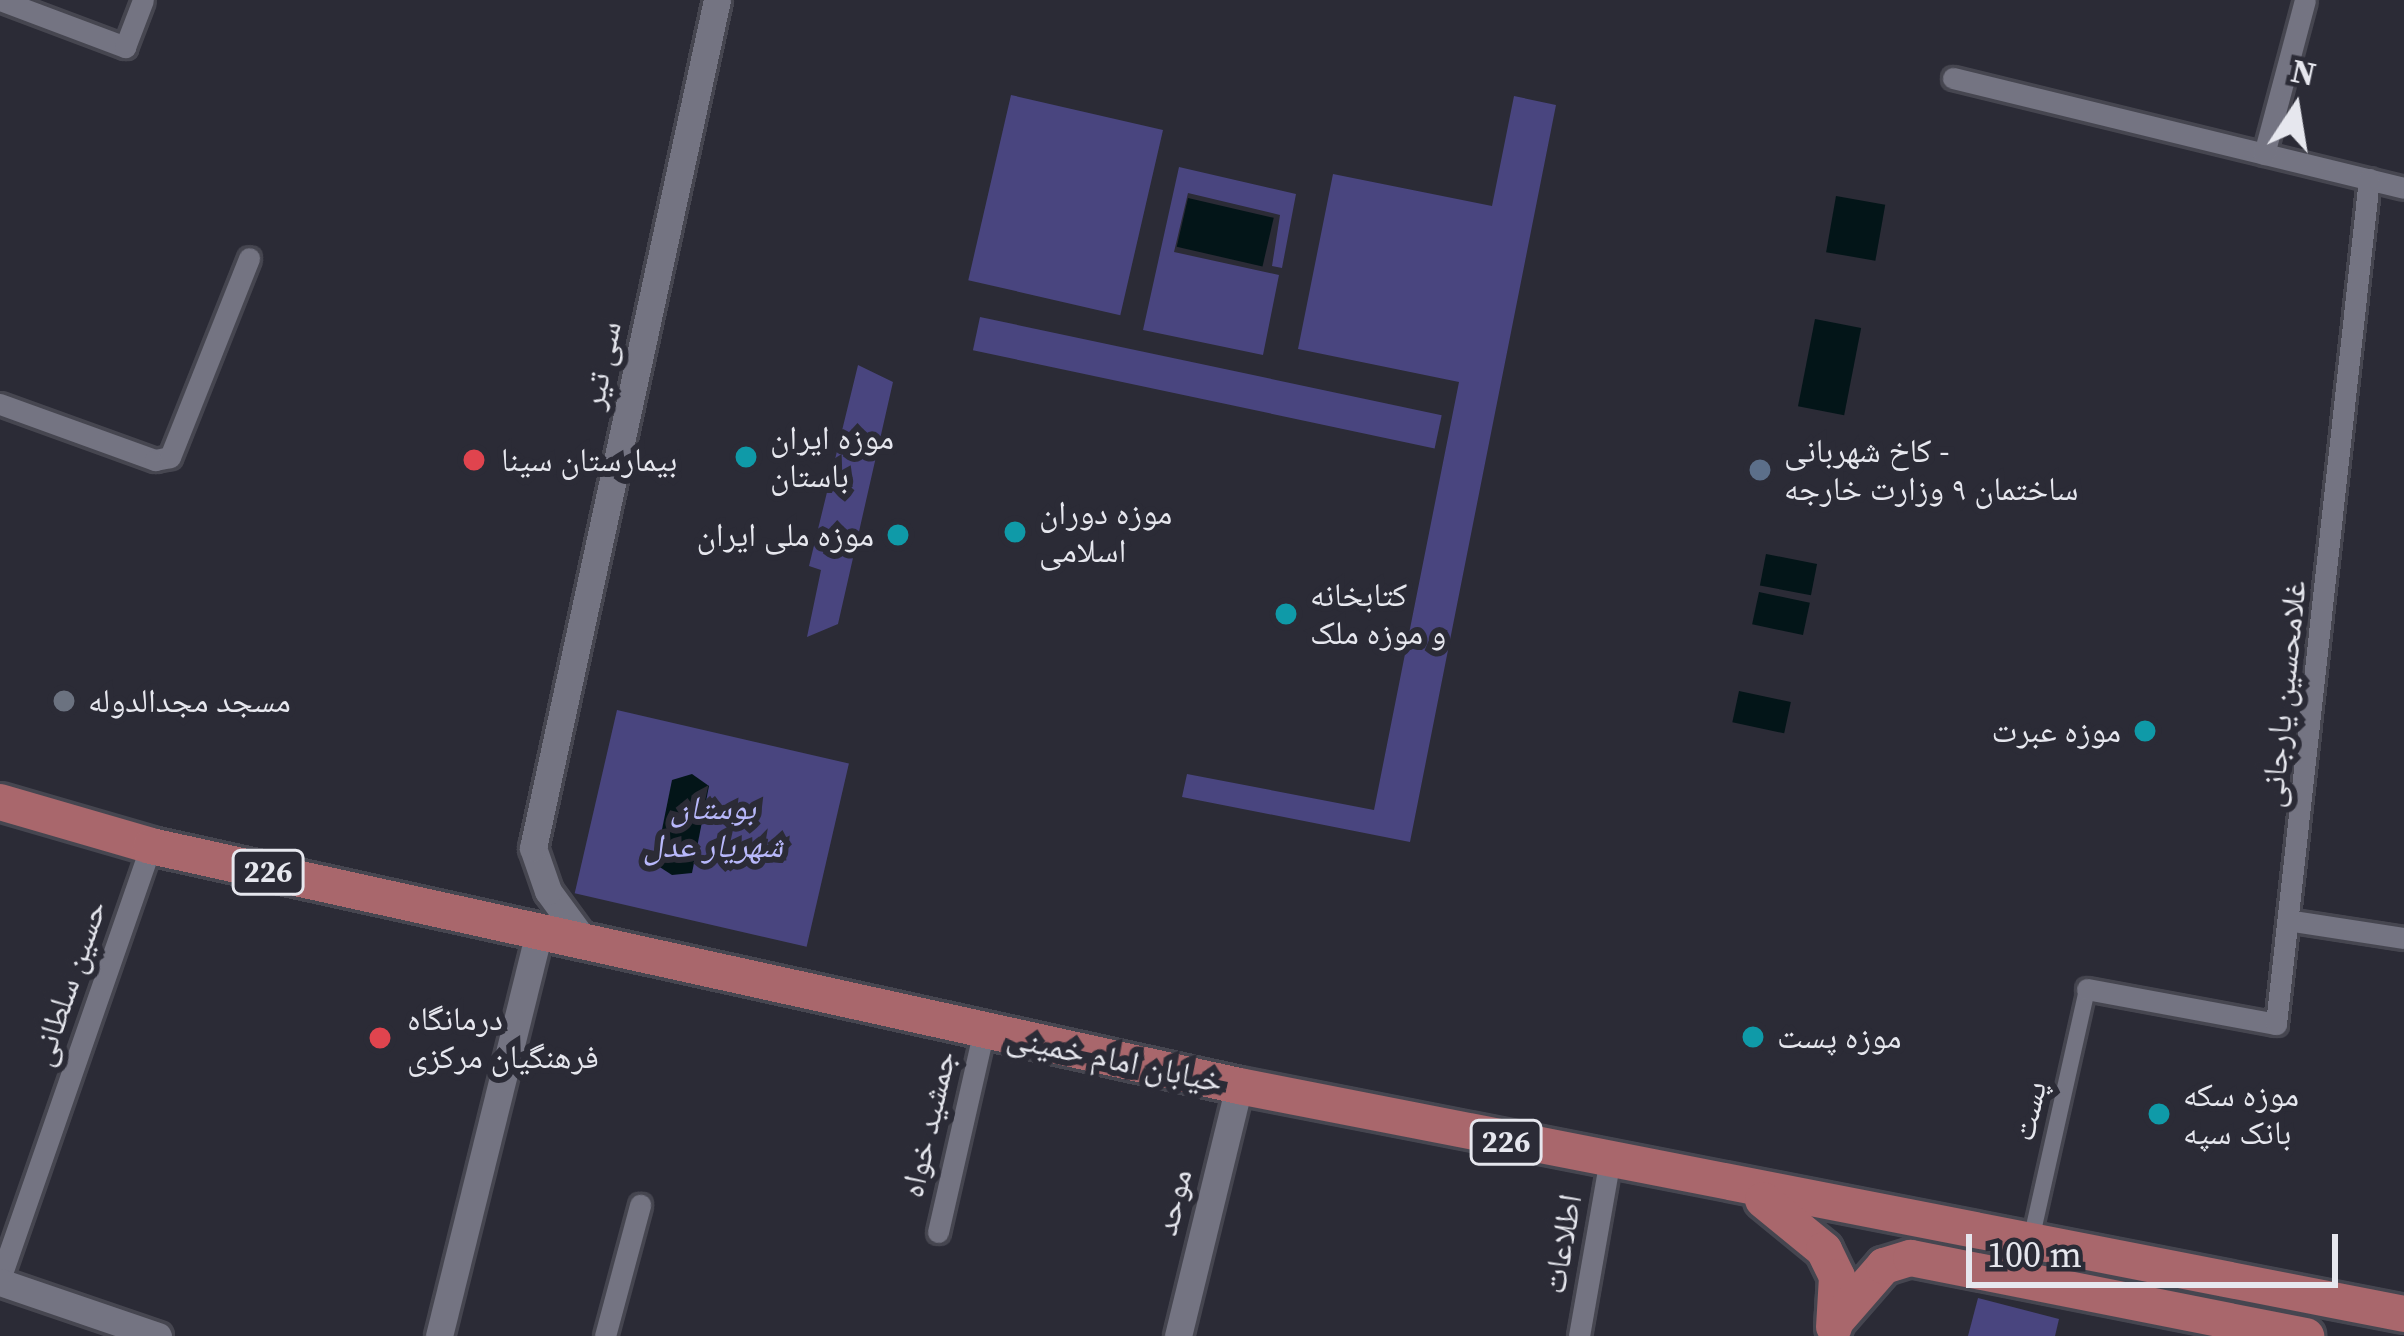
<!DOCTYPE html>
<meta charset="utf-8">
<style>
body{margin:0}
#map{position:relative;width:2404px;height:1336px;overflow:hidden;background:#2b2b36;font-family:"Source Serif 4","Noto Naskh Arabic",serif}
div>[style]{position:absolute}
.green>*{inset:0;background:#49457f;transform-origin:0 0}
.water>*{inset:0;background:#031518;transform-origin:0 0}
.roads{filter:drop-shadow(3px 0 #464650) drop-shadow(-3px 0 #464650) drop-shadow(0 3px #464650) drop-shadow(0 -3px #464650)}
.pedestrian>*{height:16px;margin:-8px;padding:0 8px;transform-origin:8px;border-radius:8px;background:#747482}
.minor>*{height:21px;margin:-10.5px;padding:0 10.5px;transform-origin:10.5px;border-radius:10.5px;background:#747482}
.tertiary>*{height:27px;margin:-13.5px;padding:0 13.5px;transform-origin:13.5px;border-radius:13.5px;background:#747482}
.primary>*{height:36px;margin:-18px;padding:0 18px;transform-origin:18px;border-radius:18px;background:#a9676c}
.dots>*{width:33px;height:33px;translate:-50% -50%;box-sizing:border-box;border:6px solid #2b2b36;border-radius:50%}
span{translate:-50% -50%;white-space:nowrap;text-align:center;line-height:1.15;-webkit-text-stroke:12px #2b2b36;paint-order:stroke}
.shield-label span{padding:3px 9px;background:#2b2b36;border:3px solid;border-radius:9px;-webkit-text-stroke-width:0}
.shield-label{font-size:30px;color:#e6e7ee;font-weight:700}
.street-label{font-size:33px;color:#e6e7ee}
.poi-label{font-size:33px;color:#e6e7ee}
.left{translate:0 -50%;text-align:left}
.right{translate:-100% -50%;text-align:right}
.park-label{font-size:33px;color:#b8b8fb;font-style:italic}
.north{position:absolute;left:2236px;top:48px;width:120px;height:120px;-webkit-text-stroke:9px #2b2b36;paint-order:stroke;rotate:12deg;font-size:33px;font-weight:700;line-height:48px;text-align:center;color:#e6e7ee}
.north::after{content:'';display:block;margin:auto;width:42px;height:54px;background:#e6e7ee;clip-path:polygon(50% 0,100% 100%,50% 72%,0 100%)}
.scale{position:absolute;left:1966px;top:1234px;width:372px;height:54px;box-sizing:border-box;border:6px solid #e6e7ee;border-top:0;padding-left:15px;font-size:36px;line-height:42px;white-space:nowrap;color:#e6e7ee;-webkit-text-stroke:9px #2b2b36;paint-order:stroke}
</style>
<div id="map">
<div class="green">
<div style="left:1011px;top:95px;width:156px;height:190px;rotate:13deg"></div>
<div style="clip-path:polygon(1514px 96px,1556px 105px,1410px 842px,1182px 797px,1187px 774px,1374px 810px,1459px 382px,1298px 349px,1333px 174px,1492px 206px)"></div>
<div style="clip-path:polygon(1179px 167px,1296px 194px,1282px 268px,1272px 266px,1280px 215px,1188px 193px,1174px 252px,1279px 275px,1263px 355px,1143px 330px)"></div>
<div style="left:980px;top:317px;width:472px;height:34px;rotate:12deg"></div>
<div style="clip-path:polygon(858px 365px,893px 382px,838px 624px,807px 637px,821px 570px,809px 566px)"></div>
<div style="left:617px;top:710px;width:238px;height:188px;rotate:13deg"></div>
<div style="clip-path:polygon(1978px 1298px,2059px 1319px,2055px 1336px,1968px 1336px)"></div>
</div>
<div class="water">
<div style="left:1836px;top:196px;width:50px;height:57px;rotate:10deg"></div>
<div style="left:1188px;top:198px;width:88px;height:50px;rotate:13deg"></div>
<div style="left:1815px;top:319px;width:47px;height:89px;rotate:11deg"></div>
<div style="left:1766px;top:554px;width:52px;height:32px;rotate:11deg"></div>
<div style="left:1759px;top:592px;width:52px;height:33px;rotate:12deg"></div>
<div style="left:1739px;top:691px;width:53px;height:32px;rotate:12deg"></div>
<div style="clip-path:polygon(692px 774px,709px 786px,692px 873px,672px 875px,655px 864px,672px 780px)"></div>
</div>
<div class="roads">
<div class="pedestrian">
<div style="left:2031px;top:1240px;width:257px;rotate:-77.4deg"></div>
</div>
<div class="minor">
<div style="left:0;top:0;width:134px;rotate:20.6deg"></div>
<div style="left:125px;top:47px;width:50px;rotate:-69deg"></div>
<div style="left:1953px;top:78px;width:464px;rotate:13.7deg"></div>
<div style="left:2264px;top:154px;width:159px;rotate:-75.1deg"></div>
<div style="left:0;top:404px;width:165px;rotate:19.9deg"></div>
<div style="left:155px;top:460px;width:15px;rotate:-11deg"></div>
<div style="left:170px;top:457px;width:214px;rotate:-68.3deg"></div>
<div style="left:2293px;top:921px;width:112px;rotate:8.7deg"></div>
<div style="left:2087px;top:989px;width:192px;rotate:10.5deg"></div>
<div style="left:2276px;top:1024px;width:850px;rotate:-83.72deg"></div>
<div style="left:938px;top:1232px;width:207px;rotate:-77.2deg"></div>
<div style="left:0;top:1279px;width:459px;rotate:-70.8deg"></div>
<div style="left:605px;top:1336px;width:136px;rotate:-75deg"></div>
<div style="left:1579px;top:1336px;width:175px;rotate:-80.1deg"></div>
</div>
<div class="tertiary">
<div style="left:586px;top:943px;width:64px;rotate:-126.2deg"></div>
<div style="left:548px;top:891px;width:46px;rotate:-109.2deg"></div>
<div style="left:533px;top:848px;width:868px;rotate:-77.76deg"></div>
<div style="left:0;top:1282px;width:167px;rotate:18.9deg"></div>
<div style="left:439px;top:1336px;width:416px;rotate:-76.1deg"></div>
<div style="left:1178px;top:1336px;width:257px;rotate:-76.3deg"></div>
</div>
<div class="primary">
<div style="left:0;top:802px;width:157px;rotate:16.2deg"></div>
<div style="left:151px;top:846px;width:1114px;rotate:12.44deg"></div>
<div style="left:1239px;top:1086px;width:1187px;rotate:11.07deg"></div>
<div style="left:1763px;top:1200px;width:79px;rotate:39.3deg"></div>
<div style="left:1824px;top:1250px;width:30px;rotate:64deg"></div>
<div style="left:1837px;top:1277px;width:50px;rotate:93.4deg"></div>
<div style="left:1836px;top:1321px;width:73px;rotate:-48.9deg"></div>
<div style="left:1884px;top:1266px;width:28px;rotate:-17deg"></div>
<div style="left:1911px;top:1258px;width:403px;rotate:11.2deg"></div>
</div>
</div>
<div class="dots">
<div style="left:746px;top:457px;background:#0f9aa8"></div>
<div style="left:474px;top:460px;background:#e0444e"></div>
<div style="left:1760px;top:470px;background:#5c6f8a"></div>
<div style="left:1015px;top:532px;background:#0f9aa8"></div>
<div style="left:898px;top:535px;background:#0f9aa8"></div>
<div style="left:1286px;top:614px;background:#0f9aa8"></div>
<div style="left:64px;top:701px;background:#6b7280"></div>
<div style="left:2145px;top:731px;background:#0f9aa8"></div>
<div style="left:1753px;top:1037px;background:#0f9aa8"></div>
<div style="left:380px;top:1038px;background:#e0444e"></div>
<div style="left:2159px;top:1114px;background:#0f9aa8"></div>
</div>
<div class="shield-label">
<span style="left:268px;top:872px">226</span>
<span style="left:1506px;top:1142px">226</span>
</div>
<div class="street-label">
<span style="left:601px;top:365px;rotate:-78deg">سی تیر</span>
<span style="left:2283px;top:694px;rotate:-84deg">غلامحسین یارجانی</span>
<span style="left:68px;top:983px;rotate:-71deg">حسین سلطانی</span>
<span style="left:1115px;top:1059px;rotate:12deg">خیابان امام خمینی</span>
<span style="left:2029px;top:1111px;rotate:-77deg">پست</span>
<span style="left:928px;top:1124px;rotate:-77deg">جمشید خواه</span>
<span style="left:1173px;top:1202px;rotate:-76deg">موحد</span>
<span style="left:1562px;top:1244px;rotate:-80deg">اطلاعات</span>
</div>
<div class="poi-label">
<span class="left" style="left:770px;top:457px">موزه ایران<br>باستان</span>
<span class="left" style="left:1784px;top:470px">کاخ شهربانی -<br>ساختمان ۹ وزارت خارجه</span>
<span class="left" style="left:501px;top:460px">بیمارستان سینا</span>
<span class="left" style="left:1039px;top:532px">موزه دوران<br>اسلامی</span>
<span class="right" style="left:874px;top:535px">موزه ملی ایران</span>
<span class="left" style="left:1310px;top:614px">کتابخانه<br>و موزه ملک</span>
<span class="left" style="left:88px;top:701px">مسجد مجدالدوله</span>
<span class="right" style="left:2121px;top:731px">موزه عبرت</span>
<span class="left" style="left:407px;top:1038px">درمانگاه<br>فرهنگیان مرکزی</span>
<span class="left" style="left:1777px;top:1037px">موزه پست</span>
<span class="left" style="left:2183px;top:1114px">موزه سکه<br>بانک سپه</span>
</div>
<div class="park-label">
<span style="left:713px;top:827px">بوستان<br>شهریار عدل</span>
</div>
<div class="north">N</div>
<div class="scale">100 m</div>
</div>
